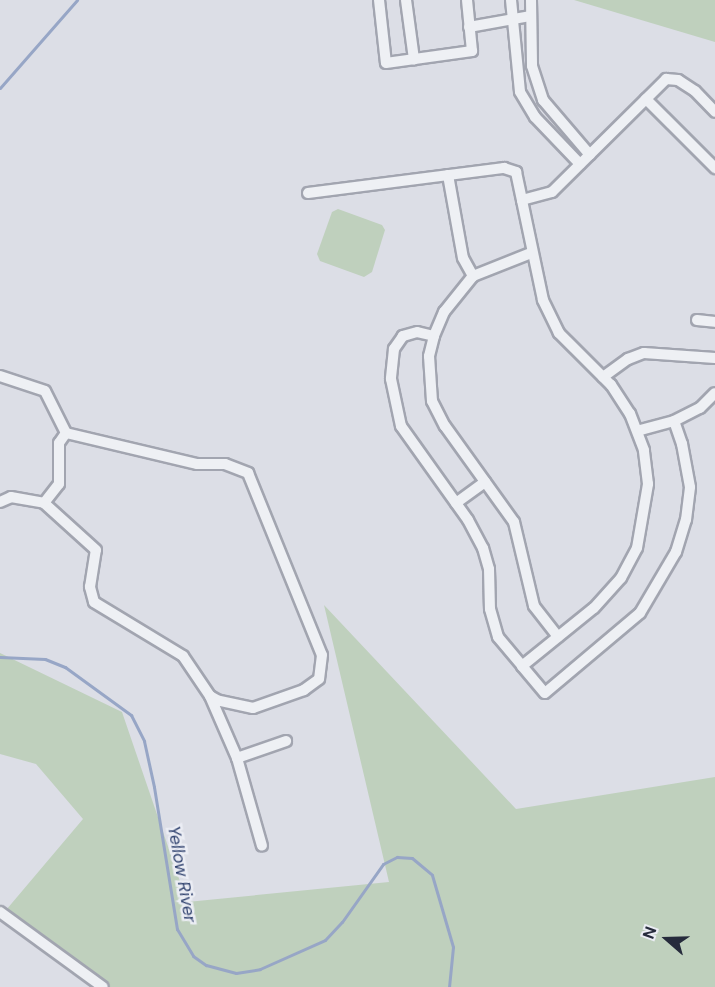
<!DOCTYPE html>
<style>
body{margin:0}
#map{position:relative;width:715px;height:987px;overflow:hidden;background:#dcdee6;font-family:"DM Sans",sans-serif}
div>[style]{position:absolute}
.green>*{inset:0;background:#bfd0bd}
.stream>*{height:3px;margin:-1.5px;padding:0 1.5px;transform-origin:1.5px;border-radius:1.5px;background:#97a6c6}
.roads{filter:drop-shadow(2px 0 #a2a5b0) drop-shadow(-2px 0 #a2a5b0) drop-shadow(0 2px #a2a5b0) drop-shadow(0 -2px #a2a5b0)}
.street>*{height:10px;margin:-5px;padding:0 5px;transform-origin:5px;border-radius:5px;background:#eef0f4}
span{translate:-50% -50%;white-space:nowrap;text-align:center;line-height:1.15;-webkit-text-stroke:5px #ebedf4;paint-order:stroke}
.water-label{font-size:18px;color:#31436f;font-style:italic}
.north{position:absolute;left:637px;top:909px;width:60px;height:60px;-webkit-text-stroke:4px #ebedf4;paint-order:stroke;rotate:290deg;font-size:16px;font-weight:700;line-height:24px;text-align:center;color:#262b3c}
.north::after{content:'';display:block;margin:auto;width:21px;height:27px;background:#262b3c;clip-path:polygon(50% 0,100% 100%,50% 72%,0 100%)}
</style>
<div id="map">
<div class="green">
<div style="clip-path:polygon(574px 0,715px 0,715px 42px)"></div>
<div style="clip-path:polygon(338px 209px,382px 225px,385px 230px,372px 272px,364px 277px,320px 261px,317px 254px,332px 212px)"></div>
<div style="clip-path:polygon(324px 605px,516px 809px,715px 777px,715px 987px,92px 987px,47px 942px,1px 916px,83px 819px,36px 764px,0 754px,0 653px,122px 712px,187px 902px,389px 882px)"></div>
</div>
<div class="stream">
<div style="left:0;top:88px;width:117px;rotate:-48.8deg"></div>
<div style="left:0;top:657px;width:45px;rotate:2.5deg"></div>
<div style="left:45px;top:659px;width:22px;rotate:22deg"></div>
<div style="left:65px;top:667px;width:82px;rotate:36deg"></div>
<div style="left:131px;top:715px;width:29px;rotate:63deg"></div>
<div style="left:144px;top:741px;width:47px;rotate:77.7deg"></div>
<div style="left:154px;top:787px;width:144px;rotate:80.8deg"></div>
<div style="left:177px;top:929px;width:31px;rotate:59deg"></div>
<div style="left:193px;top:956px;width:16px;rotate:35deg"></div>
<div style="left:206px;top:965px;width:31px;rotate:15deg"></div>
<div style="left:236px;top:973px;width:24px;rotate:-9deg"></div>
<div style="left:260px;top:969px;width:71px;rotate:-24deg"></div>
<div style="left:325px;top:940px;width:25px;rotate:-47deg"></div>
<div style="left:342px;top:922px;width:71px;rotate:-54.7deg"></div>
<div style="left:383px;top:864px;width:16px;rotate:-27deg"></div>
<div style="left:397px;top:857px;width:15px;rotate:4deg"></div>
<div style="left:412px;top:858px;width:26px;rotate:40deg"></div>
<div style="left:432px;top:875px;width:75px;rotate:73.7deg"></div>
<div style="left:453px;top:947px;width:40px;rotate:95.7deg"></div>
</div>
<div class="roads">
<div class="street">
<div style="left:379px;top:0;width:63px;rotate:83.7deg"></div>
<div style="left:386px;top:63px;width:87px;rotate:-7.9deg"></div>
<div style="left:472px;top:51px;width:51px;rotate:-95.6deg"></div>
<div style="left:406px;top:0;width:60px;rotate:82.3deg"></div>
<div style="left:511px;top:0;width:92px;rotate:84.4deg"></div>
<div style="left:520px;top:92px;width:29px;rotate:59deg"></div>
<div style="left:535px;top:117px;width:65px;rotate:46.2deg"></div>
<div style="left:531px;top:0;width:66px;rotate:89.1deg"></div>
<div style="left:532px;top:66px;width:36px;rotate:72deg"></div>
<div style="left:543px;top:100px;width:72px;rotate:49.5deg"></div>
<div style="left:469px;top:27px;width:63px;rotate:-10.1deg"></div>
<div style="left:646px;top:99px;width:98px;rotate:45deg"></div>
<div style="left:448px;top:175px;width:84px;rotate:79.8deg"></div>
<div style="left:463px;top:258px;width:21px;rotate:61deg"></div>
<div style="left:308px;top:193px;width:198px;rotate:-7.3deg"></div>
<div style="left:504px;top:168px;width:13px;rotate:18deg"></div>
<div style="left:516px;top:172px;width:29px;rotate:78deg"></div>
<div style="left:531px;top:253px;width:62px;rotate:158.4deg"></div>
<div style="left:473px;top:276px;width:46px;rotate:128.9deg"></div>
<div style="left:444px;top:312px;width:26px;rotate:113deg"></div>
<div style="left:434px;top:336px;width:17px;rotate:-167deg"></div>
<div style="left:417px;top:332px;width:15px;rotate:164deg"></div>
<div style="left:403px;top:336px;width:16px;rotate:125deg"></div>
<div style="left:394px;top:349px;width:30px;rotate:96deg"></div>
<div style="left:391px;top:379px;width:48px;rotate:78deg"></div>
<div style="left:401px;top:426px;width:115px;rotate:54.5deg"></div>
<div style="left:468px;top:520px;width:32px;rotate:62deg"></div>
<div style="left:483px;top:548px;width:22px;rotate:74deg"></div>
<div style="left:489px;top:569px;width:40px;rotate:88.6deg"></div>
<div style="left:490px;top:609px;width:29px;rotate:74deg"></div>
<div style="left:498px;top:637px;width:38px;rotate:50deg"></div>
<div style="left:522px;top:666px;width:92px;rotate:-38.9deg"></div>
<div style="left:594px;top:608px;width:40px;rotate:-48deg"></div>
<div style="left:621px;top:578px;width:34px;rotate:-62deg"></div>
<div style="left:637px;top:548px;width:65px;rotate:-80.2deg"></div>
<div style="left:648px;top:484px;width:34px;rotate:-97deg"></div>
<div style="left:644px;top:450px;width:39px;rotate:-111deg"></div>
<div style="left:630px;top:414px;width:35px;rotate:-123deg"></div>
<div style="left:611px;top:385px;width:74px;rotate:-135deg"></div>
<div style="left:559px;top:333px;width:37px;rotate:-116deg"></div>
<div style="left:543px;top:300px;width:102px;rotate:-101.9deg"></div>
<div style="left:522px;top:200px;width:31px;rotate:-15deg"></div>
<div style="left:552px;top:192px;width:161px;rotate:-44.7deg"></div>
<div style="left:666px;top:79px;width:12px;rotate:5deg"></div>
<div style="left:678px;top:80px;width:20px;rotate:33deg"></div>
<div style="left:695px;top:91px;width:29px;rotate:46deg"></div>
<div style="left:697px;top:320px;width:18px;rotate:6deg"></div>
<div style="left:434px;top:336px;width:21px;rotate:104deg"></div>
<div style="left:429px;top:356px;width:45px;rotate:86.2deg"></div>
<div style="left:432px;top:401px;width:28px;rotate:63deg"></div>
<div style="left:445px;top:426px;width:118px;rotate:54.3deg"></div>
<div style="left:514px;top:522px;width:86px;rotate:76.6deg"></div>
<div style="left:534px;top:606px;width:39px;rotate:52deg"></div>
<div style="left:0;top:376px;width:47px;rotate:18.4deg"></div>
<div style="left:45px;top:391px;width:47px;rotate:63.4deg"></div>
<div style="left:603px;top:377px;width:31px;rotate:-36deg"></div>
<div style="left:628px;top:359px;width:17px;rotate:-21deg"></div>
<div style="left:644px;top:353px;width:71px;rotate:4deg"></div>
<div style="left:674px;top:421px;width:29px;rotate:-27deg"></div>
<div style="left:700px;top:408px;width:21px;rotate:-45deg"></div>
<div style="left:66px;top:433px;width:135px;rotate:13.3deg"></div>
<div style="left:197px;top:464px;width:28px"></div>
<div style="left:225px;top:464px;width:25px;rotate:21deg"></div>
<div style="left:248px;top:473px;width:196px;rotate:67.9deg"></div>
<div style="left:322px;top:655px;width:24px;rotate:97deg"></div>
<div style="left:319px;top:679px;width:19px;rotate:144deg"></div>
<div style="left:304px;top:690px;width:54px;rotate:160.6deg"></div>
<div style="left:253px;top:708px;width:35px;rotate:-168deg"></div>
<div style="left:219px;top:701px;width:10px;rotate:-151deg"></div>
<div style="left:210px;top:696px;width:48px;rotate:-124deg"></div>
<div style="left:183px;top:656px;width:104px;rotate:-148.8deg"></div>
<div style="left:94px;top:602px;width:16px;rotate:-105deg"></div>
<div style="left:90px;top:587px;width:37px;rotate:-81deg"></div>
<div style="left:96px;top:550px;width:70px;rotate:-137.9deg"></div>
<div style="left:44px;top:503px;width:24px;rotate:-52deg"></div>
<div style="left:59px;top:484px;width:41px;rotate:-90deg"></div>
<div style="left:59px;top:443px;width:12px;rotate:-55deg"></div>
<div style="left:0;top:502px;width:12px;rotate:-24deg"></div>
<div style="left:11px;top:497px;width:34px;rotate:10deg"></div>
<div style="left:456px;top:503px;width:36px;rotate:-36deg"></div>
<div style="left:522px;top:666px;width:35px;rotate:50deg"></div>
<div style="left:545px;top:693px;width:124px;rotate:-40.1deg"></div>
<div style="left:640px;top:613px;width:71px;rotate:-59.5deg"></div>
<div style="left:676px;top:552px;width:34px;rotate:-73deg"></div>
<div style="left:686px;top:520px;width:33px;rotate:-83deg"></div>
<div style="left:690px;top:487px;width:44px;rotate:-100.5deg"></div>
<div style="left:682px;top:444px;width:24px;rotate:-109deg"></div>
<div style="left:674px;top:421px;width:38px;rotate:165deg"></div>
<div style="left:210px;top:696px;width:68px;rotate:66.5deg"></div>
<div style="left:237px;top:758px;width:91px;rotate:74.1deg"></div>
<div style="left:237px;top:758px;width:52px;rotate:-19.1deg"></div>
<div style="left:0;top:912px;width:127px;rotate:36.1deg"></div>
</div>
</div>
<div class="water-label">
<span style="left:182px;top:874px;rotate:80deg">Yellow River</span>
</div>
<div class="north">N</div>
</div>
